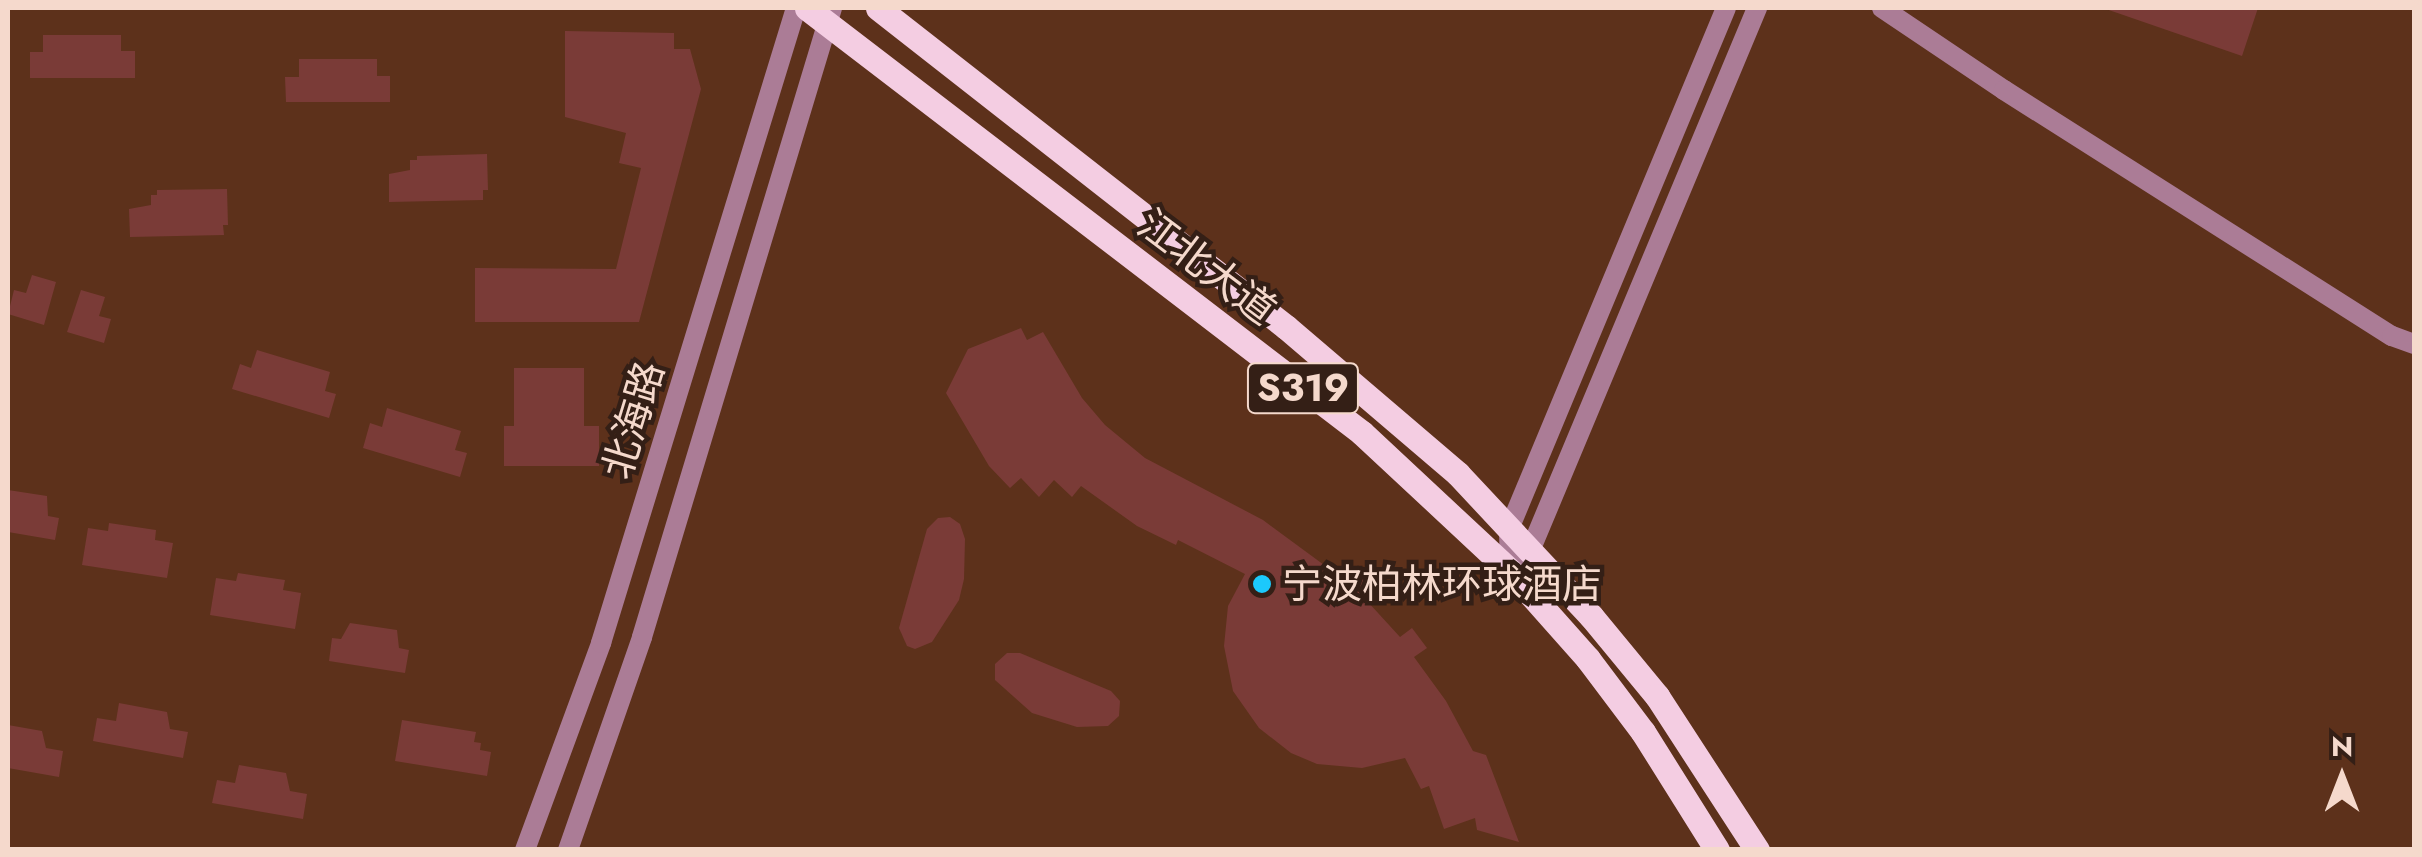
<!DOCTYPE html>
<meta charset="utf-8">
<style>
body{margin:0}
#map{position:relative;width:2422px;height:857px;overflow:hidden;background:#5d311b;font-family:Jost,"Noto Sans SC",sans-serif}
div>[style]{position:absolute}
.building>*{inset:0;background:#7a3b37}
.tertiary>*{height:20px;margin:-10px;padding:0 10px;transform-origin:10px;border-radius:10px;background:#ab7c96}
.primary>*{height:25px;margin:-12.5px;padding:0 12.5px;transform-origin:12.5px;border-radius:12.5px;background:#f4cde2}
.dots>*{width:28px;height:28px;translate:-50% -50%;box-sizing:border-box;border:5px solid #341f16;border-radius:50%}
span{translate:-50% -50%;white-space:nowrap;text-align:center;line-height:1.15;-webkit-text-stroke:9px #341f16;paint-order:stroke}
.shield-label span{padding:2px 8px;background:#341f16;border:2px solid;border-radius:8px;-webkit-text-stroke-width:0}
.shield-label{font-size:38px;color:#f5d9cc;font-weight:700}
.street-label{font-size:40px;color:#f5d9cc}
.poi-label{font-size:40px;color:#f5d9cc}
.left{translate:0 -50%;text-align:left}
.frame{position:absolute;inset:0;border:10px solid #f5d9cc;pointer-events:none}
.north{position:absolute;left:2292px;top:727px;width:100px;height:100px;-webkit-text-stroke:8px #341f16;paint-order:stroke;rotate:0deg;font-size:28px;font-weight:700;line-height:40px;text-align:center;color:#f5d9cc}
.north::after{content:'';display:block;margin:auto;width:35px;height:45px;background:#f5d9cc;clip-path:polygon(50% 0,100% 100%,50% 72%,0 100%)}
</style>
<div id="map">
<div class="building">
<div style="clip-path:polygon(2103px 8px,2258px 8px,2242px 56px)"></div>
<div style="clip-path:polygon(565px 31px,674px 33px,674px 49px,690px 49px,701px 89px,639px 322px,475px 322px,475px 268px,616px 269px,641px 168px,619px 163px,626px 133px,565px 117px)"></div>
<div style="clip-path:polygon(43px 35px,121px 35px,121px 51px,135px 51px,135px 78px,30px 78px,30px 52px,43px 52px)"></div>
<div style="clip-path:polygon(299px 59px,377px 59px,377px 76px,390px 76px,390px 102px,286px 102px,285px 77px,299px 77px)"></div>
<div style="clip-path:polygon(487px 154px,488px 190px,483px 190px,483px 200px,389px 202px,389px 174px,410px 170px,410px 160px,417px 160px,417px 156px)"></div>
<div style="clip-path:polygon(227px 189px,228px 225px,223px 225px,224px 235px,130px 237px,129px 209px,151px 205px,151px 195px,157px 195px,157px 190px)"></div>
<div style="clip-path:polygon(32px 275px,56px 282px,44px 325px,8px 314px,14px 290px,26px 293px)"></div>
<div style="clip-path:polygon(81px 290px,105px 297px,99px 316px,111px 319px,104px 343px,67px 332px)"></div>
<div style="clip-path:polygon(1021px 328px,1027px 340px,1043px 332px,1082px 398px,1105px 425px,1145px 458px,1263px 520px,1339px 576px,1349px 565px,1366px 580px,1357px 590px,1400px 637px,1412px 628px,1427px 648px,1414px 657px,1446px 701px,1473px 751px,1486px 755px,1519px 842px,1477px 830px,1475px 818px,1444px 829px,1429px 786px,1421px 789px,1405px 758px,1362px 768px,1317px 764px,1291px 753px,1259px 728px,1233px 691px,1224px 646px,1228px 606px,1245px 574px,1178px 540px,1176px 545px,1137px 526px,1081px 486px,1072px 497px,1054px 480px,1039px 497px,1021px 478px,1010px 488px,989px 466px,946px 393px,968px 349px)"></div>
<div style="clip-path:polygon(257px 350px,330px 372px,325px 391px,336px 394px,329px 418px,232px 389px,240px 364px,251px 368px)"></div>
<div style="clip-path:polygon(514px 368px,584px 368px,584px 426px,599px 426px,599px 466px,504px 466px,504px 426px,514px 426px)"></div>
<div style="clip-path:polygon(387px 408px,461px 431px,455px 450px,467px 453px,460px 477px,363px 448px,370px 423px,382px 427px)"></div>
<div style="clip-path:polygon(8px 490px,47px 496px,48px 516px,59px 518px,55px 540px,8px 532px)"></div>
<div style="clip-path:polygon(950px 517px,960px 524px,965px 539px,964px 579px,959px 600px,932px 642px,915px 649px,907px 646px,899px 628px,927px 529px,938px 518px)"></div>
<div style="clip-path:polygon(109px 523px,156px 530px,155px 540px,173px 543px,167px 578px,82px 565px,88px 528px,108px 531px)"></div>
<div style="clip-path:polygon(238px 573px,285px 580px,283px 590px,301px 593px,295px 629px,210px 615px,216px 578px,236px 581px)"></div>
<div style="clip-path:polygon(350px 623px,397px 630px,399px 648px,409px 650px,405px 673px,329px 661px,332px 638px,341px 639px)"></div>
<div style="clip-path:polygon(1007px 653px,1020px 653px,1111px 691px,1120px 701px,1119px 716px,1108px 726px,1077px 727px,1032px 713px,995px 680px,995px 664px)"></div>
<div style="clip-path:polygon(119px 703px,167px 712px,170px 729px,188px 732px,183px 758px,93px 741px,97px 718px,116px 721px)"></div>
<div style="clip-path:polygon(402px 720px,476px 732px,474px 742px,481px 743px,480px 750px,491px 752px,487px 776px,395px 761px)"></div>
<div style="clip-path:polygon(8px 725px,42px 731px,46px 748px,63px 751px,59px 777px,8px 768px)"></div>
<div style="clip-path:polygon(239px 765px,286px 773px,290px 791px,307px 794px,303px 819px,212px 803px,217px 780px,235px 783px)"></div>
</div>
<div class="tertiary">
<div style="left:1882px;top:8px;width:147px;rotate:33.9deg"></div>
<div style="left:2004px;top:90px;width:459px;rotate:32.4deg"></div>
<div style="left:2392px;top:336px;width:23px;rotate:20deg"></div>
<div style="left:1510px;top:571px;width:28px;rotate:-45deg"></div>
<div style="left:1530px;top:551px;width:589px;rotate:-67.31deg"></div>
<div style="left:1510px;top:571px;width:42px;rotate:-91.4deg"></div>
<div style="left:1509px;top:529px;width:564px;rotate:-67.39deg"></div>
<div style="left:525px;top:850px;width:221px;rotate:-69.8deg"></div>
<div style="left:601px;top:643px;width:664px;rotate:-72.93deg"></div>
<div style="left:568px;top:850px;width:225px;rotate:-70.8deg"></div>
<div style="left:642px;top:637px;width:657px;rotate:-73.19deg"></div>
</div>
<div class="primary">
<div style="left:807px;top:8px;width:699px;rotate:37.44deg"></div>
<div style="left:1362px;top:433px;width:202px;rotate:43deg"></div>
<div style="left:1510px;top:571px;width:118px;rotate:48.4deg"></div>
<div style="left:1588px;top:659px;width:91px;rotate:53deg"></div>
<div style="left:1643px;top:732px;width:139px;rotate:57.9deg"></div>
<div style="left:878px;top:8px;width:518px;rotate:38.02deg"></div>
<div style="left:1286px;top:327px;width:226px;rotate:40.5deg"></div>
<div style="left:1458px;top:474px;width:195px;rotate:46.9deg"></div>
<div style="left:1591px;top:616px;width:104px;rotate:50.5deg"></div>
<div style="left:1657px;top:696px;width:184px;rotate:57deg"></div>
</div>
<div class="dots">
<div style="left:1262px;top:584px;background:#1cc9fc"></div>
</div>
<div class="shield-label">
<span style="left:1303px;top:388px">S319</span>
</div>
<div class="street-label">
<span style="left:1207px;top:267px;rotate:37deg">江北大道</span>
<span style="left:633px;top:420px;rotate:-73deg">北海路</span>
</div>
<div class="poi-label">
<span class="left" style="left:1282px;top:584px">宁波柏林环球酒店</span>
</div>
<div class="frame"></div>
<div class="north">N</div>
</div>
